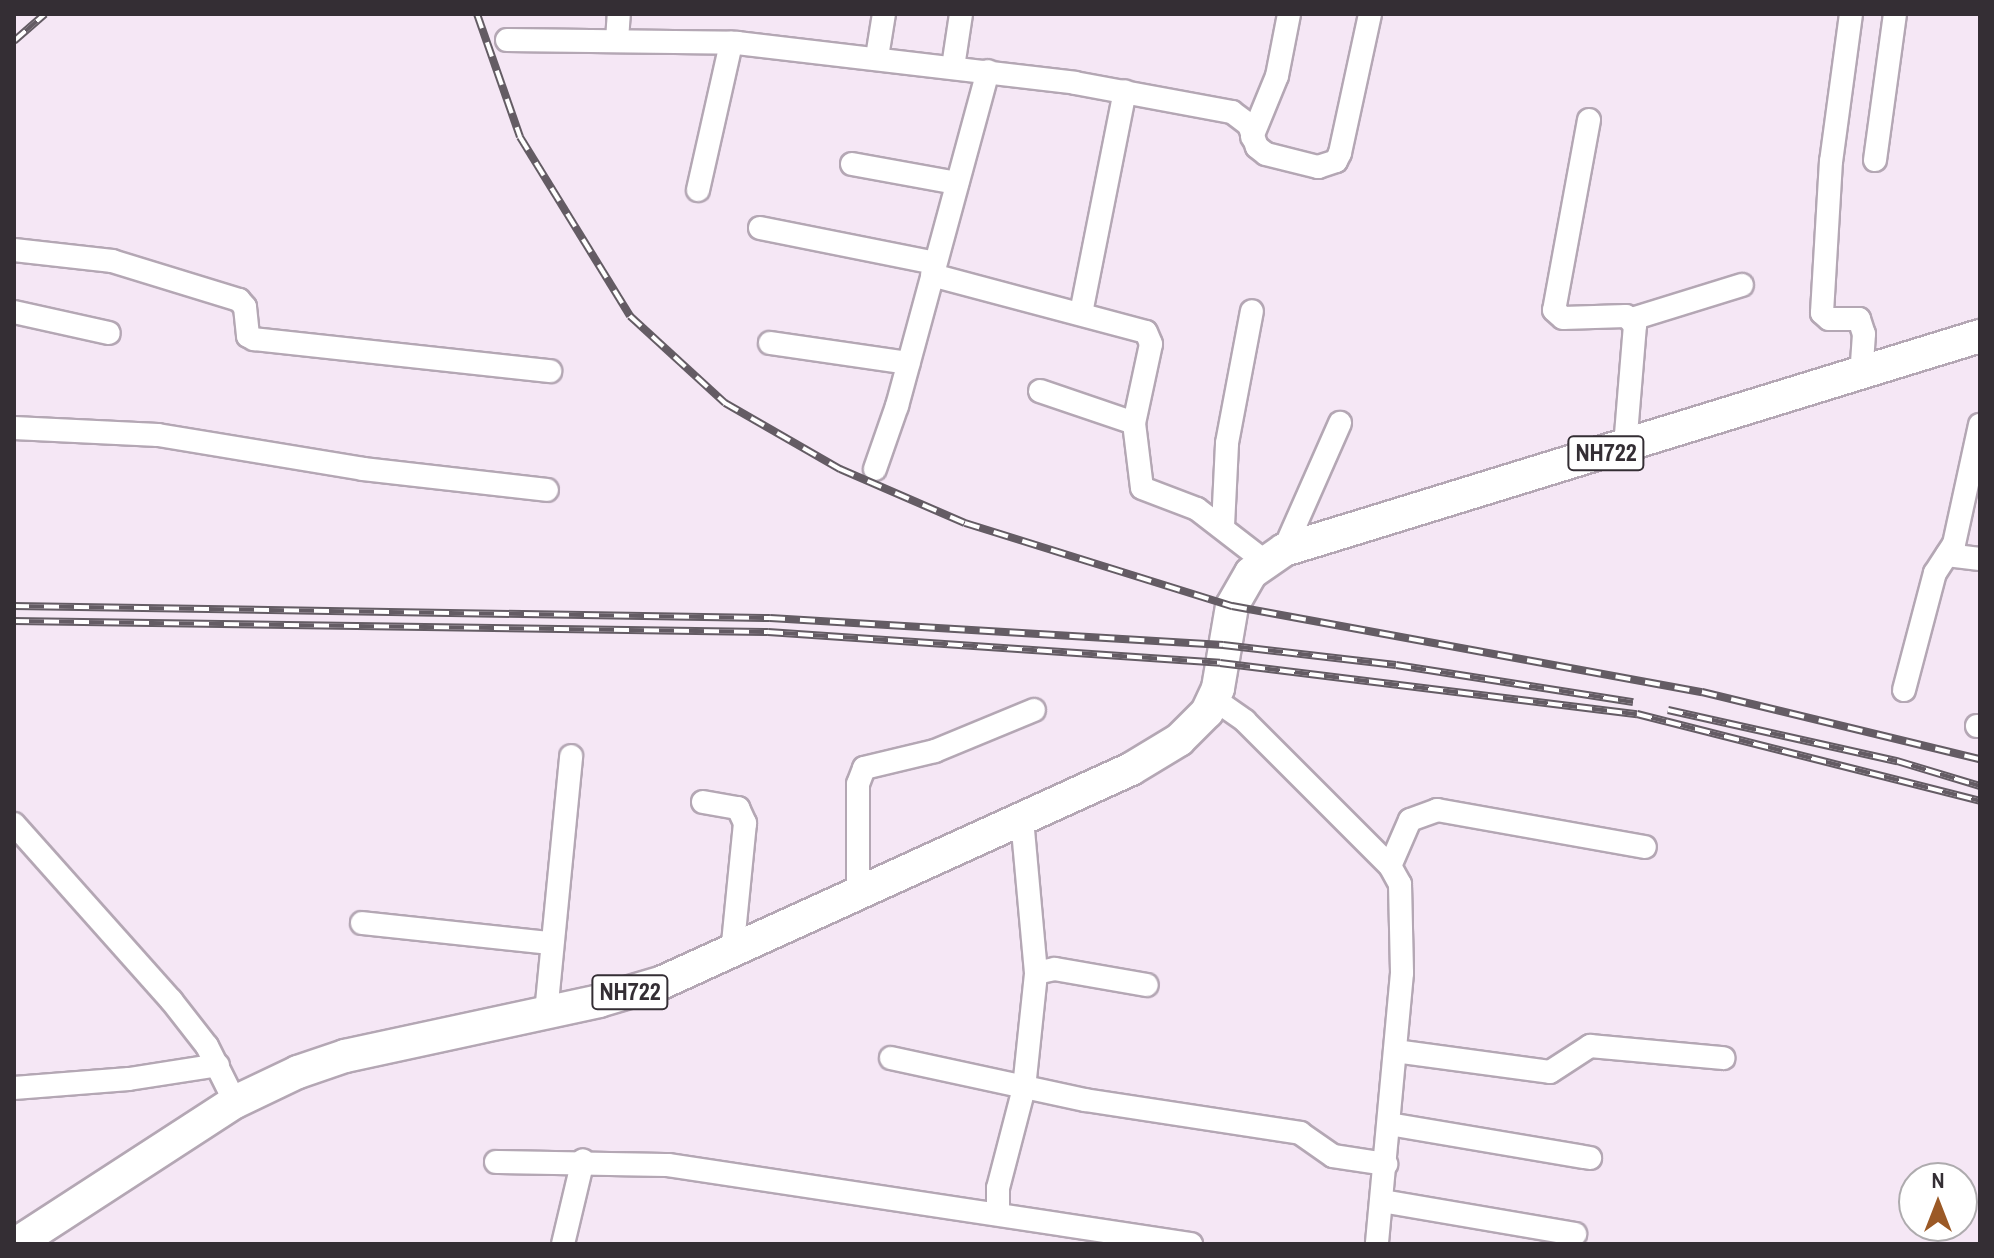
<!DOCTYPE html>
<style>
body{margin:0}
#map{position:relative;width:1994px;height:1258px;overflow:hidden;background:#f5e7f5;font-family:"Archivo Narrow",sans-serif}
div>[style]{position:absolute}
.roads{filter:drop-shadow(2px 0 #b4a7b4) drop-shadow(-2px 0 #b4a7b4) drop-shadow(0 2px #b4a7b4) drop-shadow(0 -2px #b4a7b4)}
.minor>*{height:22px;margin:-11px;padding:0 11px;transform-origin:11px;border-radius:11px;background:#fff}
.highway>*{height:32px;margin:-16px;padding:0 16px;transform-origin:16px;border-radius:16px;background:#fff}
.rail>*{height:8px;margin-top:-4px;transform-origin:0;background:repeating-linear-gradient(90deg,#fff 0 15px,#645c64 0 30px);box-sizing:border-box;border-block:2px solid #645c64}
span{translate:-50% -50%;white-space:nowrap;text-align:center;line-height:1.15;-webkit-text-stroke:8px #fff;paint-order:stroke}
.shield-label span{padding:2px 6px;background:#fff;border:2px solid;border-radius:6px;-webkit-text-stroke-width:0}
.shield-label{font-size:24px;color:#342e34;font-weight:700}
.frame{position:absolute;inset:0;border:16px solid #342e34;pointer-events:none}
.north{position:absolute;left:1898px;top:1162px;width:80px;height:80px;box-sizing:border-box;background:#fff;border:2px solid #aeabae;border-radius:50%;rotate:0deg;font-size:22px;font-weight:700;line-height:32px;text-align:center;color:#342e34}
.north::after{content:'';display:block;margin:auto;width:28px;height:36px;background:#9b5926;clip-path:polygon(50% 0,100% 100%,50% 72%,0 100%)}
</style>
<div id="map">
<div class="roads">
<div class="minor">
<div style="left:1851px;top:14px;width:148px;rotate:97.7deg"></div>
<div style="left:1831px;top:161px;width:152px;rotate:93.4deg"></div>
<div style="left:1822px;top:313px;width:9px;rotate:41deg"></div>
<div style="left:1829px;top:319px;width:30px"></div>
<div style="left:1859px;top:319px;width:16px;rotate:72deg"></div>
<div style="left:1864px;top:334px;width:39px;rotate:94deg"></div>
<div style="left:507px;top:40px;width:230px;rotate:0.7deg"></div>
<div style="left:737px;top:43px;width:340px;rotate:6.7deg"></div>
<div style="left:1075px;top:83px;width:160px;rotate:10.5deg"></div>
<div style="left:1232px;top:112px;width:21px;rotate:37deg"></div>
<div style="left:1249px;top:125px;width:23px;rotate:70deg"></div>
<div style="left:1257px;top:147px;width:11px;rotate:38deg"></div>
<div style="left:1266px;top:154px;width:54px;rotate:14deg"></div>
<div style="left:1318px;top:167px;width:19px;rotate:-18deg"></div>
<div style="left:1336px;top:161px;width:9px;rotate:-63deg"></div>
<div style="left:1340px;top:153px;width:142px;rotate:-77.8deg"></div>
<div style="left:617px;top:40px;width:26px;rotate:-86deg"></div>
<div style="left:877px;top:57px;width:44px;rotate:-80.8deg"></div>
<div style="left:953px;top:67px;width:54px;rotate:-81.4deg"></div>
<div style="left:1589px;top:120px;width:193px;rotate:100.4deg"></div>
<div style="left:1554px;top:310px;width:12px;rotate:42deg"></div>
<div style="left:1563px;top:318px;width:63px;rotate:-1.8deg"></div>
<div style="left:1626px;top:316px;width:13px;rotate:45deg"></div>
<div style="left:1635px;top:325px;width:122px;rotate:94.7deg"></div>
<div style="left:1252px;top:137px;width:66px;rotate:-67.7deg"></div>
<div style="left:1277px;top:76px;width:63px;rotate:-79deg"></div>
<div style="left:1875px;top:160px;width:147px;rotate:-82.2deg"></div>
<div style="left:852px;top:164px;width:107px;rotate:10.3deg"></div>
<div style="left:698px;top:190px;width:151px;rotate:-77.3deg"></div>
<div style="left:760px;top:228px;width:178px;rotate:11.3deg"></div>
<div style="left:14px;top:250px;width:99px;rotate:6.4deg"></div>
<div style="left:112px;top:261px;width:133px;rotate:17.1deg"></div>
<div style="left:239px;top:300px;width:9px;rotate:49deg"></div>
<div style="left:245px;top:307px;width:29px;rotate:84deg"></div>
<div style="left:248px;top:336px;width:7px;rotate:27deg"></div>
<div style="left:254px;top:339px;width:298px;rotate:6.2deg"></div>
<div style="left:932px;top:275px;width:221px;rotate:14.9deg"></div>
<div style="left:1146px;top:332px;width:13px;rotate:67deg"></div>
<div style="left:1151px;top:344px;width:81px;rotate:102.1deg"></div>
<div style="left:14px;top:312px;width:97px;rotate:12.5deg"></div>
<div style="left:1081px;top:313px;width:226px;rotate:-78.8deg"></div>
<div style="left:1632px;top:319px;width:115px;rotate:-17.2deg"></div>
<div style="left:770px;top:343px;width:140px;rotate:8.2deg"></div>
<div style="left:1040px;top:391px;width:99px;rotate:18.8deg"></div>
<div style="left:1134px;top:423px;width:65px;rotate:83deg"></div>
<div style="left:1142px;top:488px;width:59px;rotate:20.9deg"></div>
<div style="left:1197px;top:509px;width:83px;rotate:37.7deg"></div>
<div style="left:14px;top:428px;width:144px;rotate:2.8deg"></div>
<div style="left:158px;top:435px;width:208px;rotate:9.4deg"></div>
<div style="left:363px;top:469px;width:185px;rotate:6.5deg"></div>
<div style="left:875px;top:469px;width:67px;rotate:-70.8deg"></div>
<div style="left:897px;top:406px;width:347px;rotate:-74.8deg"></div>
<div style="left:1223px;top:526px;width:83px;rotate:-87.2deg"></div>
<div style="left:1227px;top:443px;width:134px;rotate:-79.3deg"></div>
<div style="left:1284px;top:550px;width:139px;rotate:-66.2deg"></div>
<div style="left:1947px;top:555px;width:33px;rotate:7deg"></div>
<div style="left:1904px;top:690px;width:121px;rotate:-75.2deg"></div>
<div style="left:1935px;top:573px;width:35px;rotate:-57deg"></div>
<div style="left:1954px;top:544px;width:122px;rotate:-77.7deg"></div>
<div style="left:1214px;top:699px;width:38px;rotate:35deg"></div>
<div style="left:1245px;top:721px;width:205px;rotate:45deg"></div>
<div style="left:1390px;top:866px;width:21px;rotate:61deg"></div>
<div style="left:1400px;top:884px;width:89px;rotate:88.7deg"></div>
<div style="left:1402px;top:973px;width:272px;rotate:95.3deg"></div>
<div style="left:1977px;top:726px;width:3px"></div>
<div style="left:703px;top:802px;width:36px;rotate:10deg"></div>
<div style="left:738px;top:808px;width:17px;rotate:65deg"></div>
<div style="left:745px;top:823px;width:131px;rotate:95.7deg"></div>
<div style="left:1022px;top:819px;width:155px;rotate:84.8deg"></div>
<div style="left:14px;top:824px;width:236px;rotate:48.3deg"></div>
<div style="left:171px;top:1000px;width:58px;rotate:52deg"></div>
<div style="left:207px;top:1046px;width:63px;rotate:63.4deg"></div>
<div style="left:1390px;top:866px;width:50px;rotate:-66.5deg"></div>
<div style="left:1410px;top:820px;width:29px;rotate:-20deg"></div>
<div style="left:1437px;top:810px;width:211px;rotate:10.1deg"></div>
<div style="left:858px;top:894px;width:110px;rotate:-90deg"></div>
<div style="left:858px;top:784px;width:17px;rotate:-69deg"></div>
<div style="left:864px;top:768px;width:73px;rotate:-13.5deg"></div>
<div style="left:935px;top:751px;width:107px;rotate:-22.5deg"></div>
<div style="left:362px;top:923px;width:188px;rotate:6.1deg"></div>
<div style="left:546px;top:1013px;width:258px;rotate:-84.4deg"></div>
<div style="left:1395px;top:1051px;width:156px;rotate:7.7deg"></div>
<div style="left:1550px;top:1072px;width:48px;rotate:-33deg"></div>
<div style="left:1590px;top:1046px;width:134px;rotate:5.2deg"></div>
<div style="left:891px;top:1058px;width:198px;rotate:12.2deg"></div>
<div style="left:1085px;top:1100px;width:218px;rotate:8.7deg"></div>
<div style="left:1300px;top:1133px;width:40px;rotate:34.9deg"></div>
<div style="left:1333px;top:1156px;width:54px;rotate:8.6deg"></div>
<div style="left:14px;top:1088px;width:115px;rotate:-4.5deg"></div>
<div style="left:129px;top:1079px;width:90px;rotate:-8.9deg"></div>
<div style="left:1389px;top:1124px;width:204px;rotate:9.6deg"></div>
<div style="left:496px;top:1162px;width:172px;rotate:1deg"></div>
<div style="left:668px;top:1165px;width:529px;rotate:8.59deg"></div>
<div style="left:1382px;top:1201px;width:196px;rotate:9.7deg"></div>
<div style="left:998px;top:1213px;width:25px;rotate:-90deg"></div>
<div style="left:998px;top:1188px;width:103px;rotate:-75.4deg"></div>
<div style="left:1024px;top:1088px;width:116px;rotate:-84deg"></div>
<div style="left:1036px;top:973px;width:19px;rotate:-12deg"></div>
<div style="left:1055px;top:969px;width:93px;rotate:9.9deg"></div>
<div style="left:563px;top:1244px;width:86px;rotate:-76.6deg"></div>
</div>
<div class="highway">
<div style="left:16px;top:1244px;width:261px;rotate:-33deg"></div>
<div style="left:235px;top:1102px;width:70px;rotate:-25.5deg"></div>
<div style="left:298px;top:1072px;width:50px;rotate:-18.8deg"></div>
<div style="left:345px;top:1056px;width:260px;rotate:-12.2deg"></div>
<div style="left:599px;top:1001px;width:67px;rotate:-16.5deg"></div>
<div style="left:663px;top:982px;width:514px;rotate:-24.47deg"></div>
<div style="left:1131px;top:769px;width:56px;rotate:-31.1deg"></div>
<div style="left:1179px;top:740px;width:40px;rotate:-45deg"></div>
<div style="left:1207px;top:712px;width:26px;rotate:-65deg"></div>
<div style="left:1218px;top:688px;width:83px;rotate:-80.3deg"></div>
<div style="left:1232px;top:606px;width:38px;rotate:-60deg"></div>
<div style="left:1251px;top:573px;width:40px;rotate:-34.9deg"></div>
<div style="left:1284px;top:550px;width:728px;rotate:-17.09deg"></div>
</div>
</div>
<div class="rail">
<div style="left:477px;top:14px;width:130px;rotate:70.7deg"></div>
<div style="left:520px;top:137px;width:210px;rotate:58.4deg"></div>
<div style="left:630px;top:316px;width:129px;rotate:42.5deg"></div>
<div style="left:725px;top:403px;width:133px;rotate:29.9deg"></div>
<div style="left:840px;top:469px;width:136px;rotate:23.4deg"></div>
<div style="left:965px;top:523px;width:280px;rotate:17.3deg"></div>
<div style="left:1232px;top:606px;width:478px;rotate:10.4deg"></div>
<div style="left:1702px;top:692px;width:286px;rotate:13.6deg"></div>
<div style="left:14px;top:41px;width:41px;rotate:-41.1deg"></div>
<div style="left:14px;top:606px;width:756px;rotate:0.91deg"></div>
<div style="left:770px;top:618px;width:454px;rotate:3.4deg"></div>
<div style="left:1223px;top:645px;width:174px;rotate:6.6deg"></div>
<div style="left:1396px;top:665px;width:240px;rotate:8.9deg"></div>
<div style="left:14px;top:621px;width:754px;rotate:0.84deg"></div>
<div style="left:768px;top:632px;width:453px;rotate:3.9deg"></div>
<div style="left:1220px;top:663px;width:420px;rotate:7deg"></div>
<div style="left:1637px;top:714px;width:354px;rotate:14.2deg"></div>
<div style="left:1668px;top:710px;width:235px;rotate:12.6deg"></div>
<div style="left:1897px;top:761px;width:87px;rotate:16.8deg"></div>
</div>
<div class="shield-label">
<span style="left:1606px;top:453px">NH722</span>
<span style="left:630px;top:992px">NH722</span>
</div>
<div class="frame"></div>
<div class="north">N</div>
</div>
